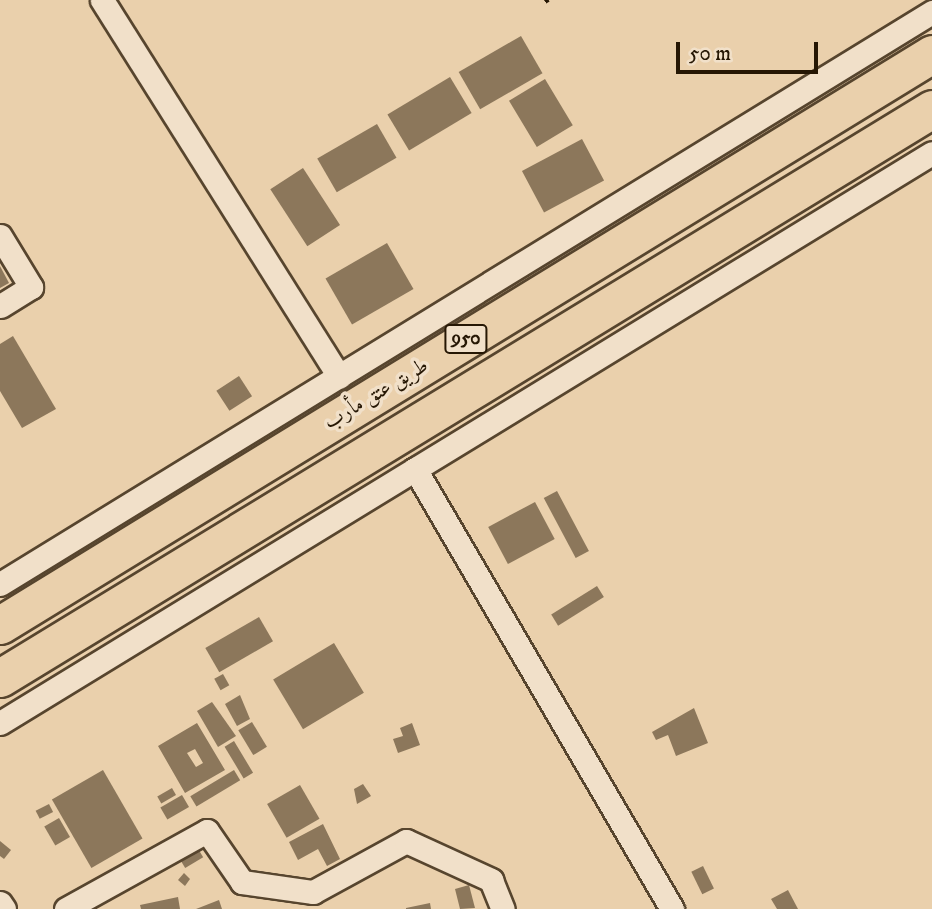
<!DOCTYPE html>
<meta charset="utf-8">
<style>
body{margin:0}
#map{position:relative;width:932px;height:909px;overflow:hidden;background:#ead0ac;font-family:"IM FELL DW Pica",Amiri,serif}
div>[style]{position:absolute}
.building>*{inset:0;background:#8c775b;transform-origin:0 0}
.path>*{height:3.5px;margin-top:-1.75px;transform-origin:0;background:repeating-linear-gradient(90deg,#261704 0 5px,transparent 0 8.5px)}
.roads{filter:drop-shadow(2px 0 #57452e) drop-shadow(-2px 0 #57452e) drop-shadow(0 2px #57452e) drop-shadow(0 -2px #57452e)}
.minor>*{height:23px;margin:-11.5px;padding:0 11.5px;transform-origin:11.5px;border-radius:11.5px;background:#f1e0c9}
.primary>*{height:37px;margin:-18.5px;padding:0 18.5px;transform-origin:18.5px;border-radius:18.5px;background:#ead0ac}
span{translate:-50% -50%;white-space:nowrap;text-align:center;line-height:1.15;-webkit-text-stroke:7px #f1e0c9;paint-order:stroke}
.shield-label span{padding:2px 5px;background:#f1e0c9;border:2px solid;border-radius:5px;-webkit-text-stroke-width:0}
.shield-label{font-size:19px;color:#261704;font-weight:700}
.street-label{font-size:21px;color:#261704}
.scale{position:absolute;left:676px;top:42px;width:142px;height:32px;box-sizing:border-box;border:4px solid #261704;border-top:0;padding-left:9px;font-size:21px;line-height:24px;white-space:nowrap;color:#261704;-webkit-text-stroke:5px #f1e0c9;paint-order:stroke}
</style>
<div id="map">
<div class="building">
<div style="left:521px;top:36px;width:43px;height:72px;rotate:60deg"></div>
<div style="left:450px;top:77px;width:42px;height:73px;rotate:59deg"></div>
<div style="left:545px;top:79px;width:54px;height:42px;rotate:59deg"></div>
<div style="left:377px;top:124px;width:39px;height:69px;rotate:60deg"></div>
<div style="left:582px;top:139px;width:47px;height:68px;rotate:62deg"></div>
<div style="left:303px;top:168px;width:68px;height:39px;rotate:57deg"></div>
<div style="left:387px;top:243px;width:53px;height:71px;rotate:60deg"></div>
<div style="clip-path:polygon(0 266px,9px 283px,0 288px)"></div>
<div style="clip-path:polygon(13px 336px,56px 409px,22px 428px,0 391px,0 344px)"></div>
<div style="left:239px;top:376px;width:24px;height:27px;rotate:57deg"></div>
<div style="left:557px;top:491px;width:68px;height:15px;rotate:62deg"></div>
<div style="left:535px;top:502px;width:42px;height:53px;rotate:62deg"></div>
<div style="left:597px;top:586px;width:13px;height:54px;rotate:58deg"></div>
<div style="left:259px;top:617px;width:28px;height:62px;rotate:60deg"></div>
<div style="left:334px;top:643px;width:58px;height:71px;rotate:59deg"></div>
<div style="left:223px;top:674px;width:13px;height:10px;rotate:61deg"></div>
<div style="clip-path:polygon(240px 695px,250px 719px,237px 726px,225px 704px)"></div>
<div style="clip-path:polygon(212px 702px,236px 736px,218px 747px,197px 711px)"></div>
<div style="clip-path:polygon(694px 708px,708px 743px,676px 756px,668px 735px,656px 740px,652px 732px)"></div>
<div style="left:252px;top:722px;width:29px;height:16px;rotate:59deg"></div>
<div style="clip-path:polygon(evenodd,197px 723px,225px 770px,185px 793px,158px 746px,197px 723px,195px 749px,203px 763px,196px 767px,187px 753px,195px 749px)"></div>
<div style="clip-path:polygon(412px 723px,420px 745px,398px 753px,393px 739px,403px 736px,400px 728px)"></div>
<div style="left:234px;top:741px;width:37px;height:11px;rotate:59deg"></div>
<div style="left:103px;top:770px;width:79px;height:59px;rotate:60deg"></div>
<div style="left:234px;top:770px;width:12px;height:51px;rotate:59deg"></div>
<div style="clip-path:polygon(363px 784px,371px 796px,357px 804px,354px 789px)"></div>
<div style="left:300px;top:785px;width:39px;height:38px;rotate:60deg"></div>
<div style="left:172px;top:788px;width:8px;height:17px;rotate:60deg"></div>
<div style="left:182px;top:795px;width:14px;height:25px;rotate:60deg"></div>
<div style="left:49px;top:804px;width:9px;height:15px;rotate:63deg"></div>
<div style="left:59px;top:818px;width:22px;height:17px;rotate:60deg"></div>
<div style="clip-path:polygon(323px 824px,340px 859px,327px 866px,318px 849px,298px 860px,289px 842px)"></div>
<div style="clip-path:polygon(0 841px,11px 850px,4px 859px,0 856px)"></div>
<div style="left:197px;top:847px;width:12px;height:21px;rotate:59deg"></div>
<div style="left:703px;top:866px;width:25px;height:13px;rotate:64deg"></div>
<div style="clip-path:polygon(184px 873px,190px 879px,185px 886px,178px 880px)"></div>
<div style="clip-path:polygon(469px 885px,475px 908px,460px 909px,455px 889px)"></div>
<div style="clip-path:polygon(788px 890px,798px 909px,777px 909px,771px 899px)"></div>
<div style="clip-path:polygon(178px 897px,180px 909px,141px 909px,140px 905px)"></div>
<div style="clip-path:polygon(219px 900px,222px 909px,196px 909px)"></div>
<div style="clip-path:polygon(430px 903px,431px 909px,406px 909px,406px 908px)"></div>
</div>
<div class="path">
<div style="left:545px;top:2px;width:4px;rotate:-34deg"></div>
</div>
<div class="roads">
<div class="minor">
<div style="left:102px;top:0;width:445px;rotate:57.8deg"></div>
<div style="left:0;top:236px;width:60px;rotate:58.7deg"></div>
<div style="left:31px;top:287px;width:36px;rotate:148deg"></div>
<div style="left:415px;top:469px;width:510px;rotate:59.71deg"></div>
<div style="left:0;top:584px;width:1094px;rotate:-31.54deg"></div>
<div style="left:0;top:723px;width:1092px;rotate:-31.45deg"></div>
<div style="left:0;top:903px;width:7px;rotate:56deg"></div>
<div style="left:66px;top:909px;width:161px;rotate:-29deg"></div>
<div style="left:207px;top:831px;width:62px;rotate:55.5deg"></div>
<div style="left:242px;top:882px;width:72px;rotate:8deg"></div>
<div style="left:313px;top:892px;width:106px;rotate:-28.7deg"></div>
<div style="left:406px;top:841px;width:94px;rotate:24.6deg"></div>
<div style="left:491px;top:880px;width:31px;rotate:68deg"></div>
</div>
<div class="primary">
<div style="left:0;top:625px;width:1093px;rotate:-31.49deg"></div>
<div style="left:0;top:678px;width:1092px;rotate:-31.4deg"></div>
</div>
</div>
<div class="shield-label">
<span style="left:466px;top:339px">950</span>
</div>
<div class="street-label">
<span style="left:376px;top:394px;rotate:-31deg">طريق عتق مأرب</span>
</div>
<div class="scale">50 m</div>
</div>
